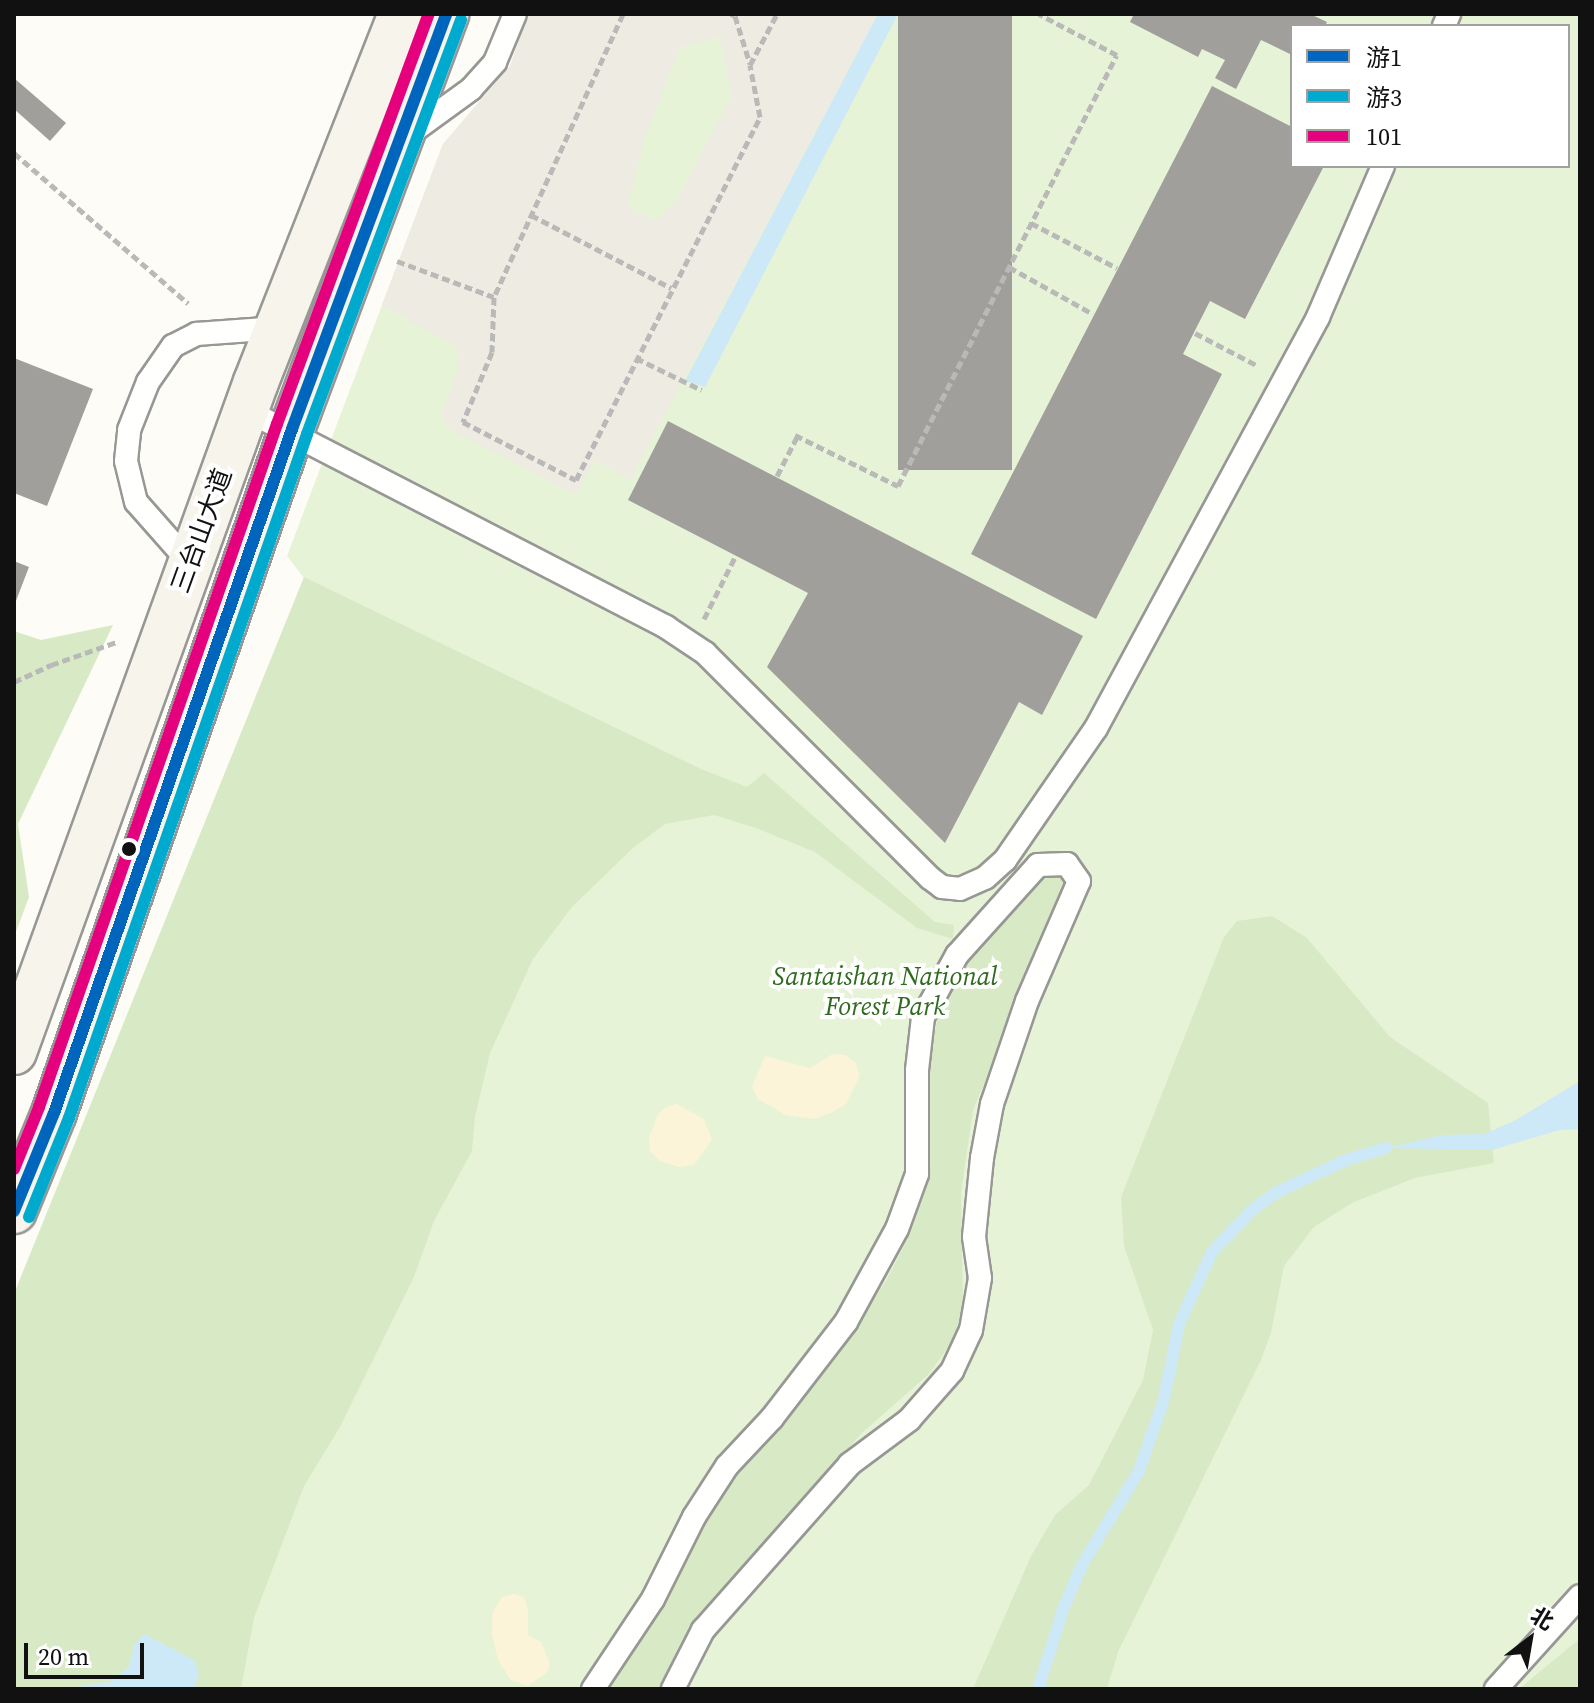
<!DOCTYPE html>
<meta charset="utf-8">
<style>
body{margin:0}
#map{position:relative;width:1594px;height:1703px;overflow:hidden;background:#fdfcf7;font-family:"Source Serif 4","Noto Sans SC",serif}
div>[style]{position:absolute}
.green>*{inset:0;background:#e7f3d7}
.forest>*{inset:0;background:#d8eac5}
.sand>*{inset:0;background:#fcf4d9}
.plaza>*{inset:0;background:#edebe2}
.water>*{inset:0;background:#cde8f7}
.stream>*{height:12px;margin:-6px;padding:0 6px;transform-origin:6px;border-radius:6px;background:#cde8f7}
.building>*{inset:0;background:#a19f9c;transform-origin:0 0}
.path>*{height:5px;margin-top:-2.5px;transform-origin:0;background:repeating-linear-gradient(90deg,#b9b9b8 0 8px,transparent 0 12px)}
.roads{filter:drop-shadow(2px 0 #979795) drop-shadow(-2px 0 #979795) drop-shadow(0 2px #979795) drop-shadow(0 -2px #979795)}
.service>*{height:22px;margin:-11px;padding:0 11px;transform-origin:11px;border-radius:11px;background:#fffffe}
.secondary>*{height:44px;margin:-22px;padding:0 22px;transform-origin:22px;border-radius:22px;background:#f6f4eb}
.bus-1>*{height:12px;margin:-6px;padding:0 6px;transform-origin:6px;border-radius:6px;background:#0065bd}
.bus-2>*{height:12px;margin:-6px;padding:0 6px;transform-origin:6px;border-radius:6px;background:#00a9ce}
.bus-3>*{height:12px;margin:-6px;padding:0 6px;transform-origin:6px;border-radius:6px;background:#e5007d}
.dots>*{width:22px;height:22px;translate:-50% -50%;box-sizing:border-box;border:4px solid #fff;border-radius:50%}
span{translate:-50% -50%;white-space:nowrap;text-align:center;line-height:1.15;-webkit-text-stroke:8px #fff;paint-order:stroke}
.street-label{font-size:26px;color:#111}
.park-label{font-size:26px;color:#2f6b1f;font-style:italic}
.frame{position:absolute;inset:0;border:16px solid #111;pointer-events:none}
.legend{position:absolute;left:1290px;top:24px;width:280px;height:144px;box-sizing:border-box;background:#fff;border:2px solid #a0a0a0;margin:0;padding:10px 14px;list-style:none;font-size:24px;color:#111}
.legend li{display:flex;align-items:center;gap:16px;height:40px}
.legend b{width:40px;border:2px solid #a0a0a0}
.north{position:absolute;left:1490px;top:1599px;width:80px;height:80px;-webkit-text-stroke:6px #fff;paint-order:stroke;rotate:31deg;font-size:22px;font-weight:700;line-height:32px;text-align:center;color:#111}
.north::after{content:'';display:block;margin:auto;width:28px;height:36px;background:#111;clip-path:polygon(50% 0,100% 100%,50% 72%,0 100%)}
.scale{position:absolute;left:24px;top:1643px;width:120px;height:36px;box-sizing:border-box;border:4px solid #111;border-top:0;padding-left:10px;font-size:24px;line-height:28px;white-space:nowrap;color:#111;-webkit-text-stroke:6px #fff;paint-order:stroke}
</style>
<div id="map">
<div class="green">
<div style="clip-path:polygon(evenodd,528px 14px,1580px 14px,1580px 1689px,14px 1689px,14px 1294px,304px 578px,287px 556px,443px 144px,510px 66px,528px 14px,1292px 26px,1568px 26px,1568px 166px,1292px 166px,1292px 26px)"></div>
</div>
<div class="forest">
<div style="clip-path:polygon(304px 577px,701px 769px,747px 787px,764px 773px,935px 922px,954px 925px,953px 939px,917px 928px,815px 852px,756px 828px,714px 815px,665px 824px,633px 848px,572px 907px,533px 959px,490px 1053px,475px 1117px,472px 1151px,434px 1221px,414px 1277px,340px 1427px,304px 1486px,254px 1618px,241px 1689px,194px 1689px,199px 1673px,134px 1645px,129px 1667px,109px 1682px,63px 1689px,14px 1689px,14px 1294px)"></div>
<div style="clip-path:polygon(113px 625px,18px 824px,29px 897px,14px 937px,14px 631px,41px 640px)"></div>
<div style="clip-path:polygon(1036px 874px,1064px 874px,1068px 884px,973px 1110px,961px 1193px,963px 1303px,954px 1339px,929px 1374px,862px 1433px,728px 1585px,690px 1637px,662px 1689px,600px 1689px,723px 1484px,845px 1339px,886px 1281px,903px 1248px,925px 1172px,930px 1056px,938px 1017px,950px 988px,980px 939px)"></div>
<div style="clip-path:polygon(1272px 916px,1307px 938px,1390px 1037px,1488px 1103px,1494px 1163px,1415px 1178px,1352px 1203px,1314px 1227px,1284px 1266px,1271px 1333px,1261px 1360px,1118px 1652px,1107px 1689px,973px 1689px,1031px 1556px,1055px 1515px,1089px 1485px,1143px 1380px,1153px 1330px,1124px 1246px,1121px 1197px,1224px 937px,1237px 921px)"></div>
<div style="clip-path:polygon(1580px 1637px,1580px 1688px,1519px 1689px,1578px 1640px)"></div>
</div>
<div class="sand">
<div style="clip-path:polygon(833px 1054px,845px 1055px,855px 1062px,860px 1075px,846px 1104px,831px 1113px,814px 1119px,786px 1115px,758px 1099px,752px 1087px,765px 1056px,810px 1068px)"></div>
<div style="clip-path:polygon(676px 1104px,704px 1119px,712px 1140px,694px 1165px,679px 1167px,660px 1161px,650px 1151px,649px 1138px,658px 1114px,666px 1107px)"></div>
<div style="clip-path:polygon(514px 1594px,524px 1597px,528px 1610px,528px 1635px,541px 1642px,550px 1664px,547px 1672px,528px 1686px,511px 1680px,498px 1660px,492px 1634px,493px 1612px,502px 1597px)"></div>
</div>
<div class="plaza">
<div style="clip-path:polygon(evenodd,528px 14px,878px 14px,630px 480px,594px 460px,576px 495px,448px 428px,442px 414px,457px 371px,458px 352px,453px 345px,382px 305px,443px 144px,510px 66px,528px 14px,720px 37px,732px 96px,676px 201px,656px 221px,628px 206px,643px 143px,680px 47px,720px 37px)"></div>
</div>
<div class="water">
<div style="clip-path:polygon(878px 14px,898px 14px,705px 387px,685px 381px)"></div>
<div style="clip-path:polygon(1580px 1081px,1580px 1129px,1560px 1130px,1492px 1150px,1386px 1148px,1442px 1135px,1484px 1134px,1514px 1121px)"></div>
<div style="clip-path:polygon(144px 1634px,194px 1660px,199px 1673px,194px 1689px,63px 1689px,109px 1682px,129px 1667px,134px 1645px)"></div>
</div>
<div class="stream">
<div style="left:1038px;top:1689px;width:86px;rotate:-72.4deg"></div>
<div style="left:1064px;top:1607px;width:46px;rotate:-66.8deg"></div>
<div style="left:1082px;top:1565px;width:110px;rotate:-58.8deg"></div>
<div style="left:1139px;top:1471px;width:76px;rotate:-70.9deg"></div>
<div style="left:1164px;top:1399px;width:76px;rotate:-78.7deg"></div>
<div style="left:1179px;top:1324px;width:79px;rotate:-65.4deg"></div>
<div style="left:1212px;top:1252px;width:58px;rotate:-46.4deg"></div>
<div style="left:1252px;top:1210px;width:31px;rotate:-36deg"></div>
<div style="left:1277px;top:1192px;width:76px;rotate:-24.9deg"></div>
<div style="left:1346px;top:1160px;width:42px;rotate:-16.7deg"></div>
</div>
<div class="building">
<div style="left:898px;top:14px;width:114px;height:456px"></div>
<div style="clip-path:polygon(1134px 14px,1310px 14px,1327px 22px,1325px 26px,1292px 26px,1292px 55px,1261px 40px,1236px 89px,1215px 78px,1225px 60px,1202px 49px,1198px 57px,1130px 22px)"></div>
<div style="clip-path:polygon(14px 78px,66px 123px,50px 141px,14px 109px)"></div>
<div style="clip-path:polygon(1212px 86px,1292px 127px,1292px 166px,1324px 166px,1245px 319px,1210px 301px,1183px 354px,1222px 374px,1096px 619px,971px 554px)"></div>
<div style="clip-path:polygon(14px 358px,93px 389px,47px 506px,14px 493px)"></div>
<div style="clip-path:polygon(668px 421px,1083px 636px,1042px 715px,1019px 702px,945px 843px,767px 667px,808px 593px,628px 500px)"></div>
<div style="clip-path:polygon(14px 561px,29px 567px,14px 606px)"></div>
</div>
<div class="path">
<div style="left:623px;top:14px;width:311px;rotate:114.5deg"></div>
<div style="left:494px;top:297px;width:55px;rotate:92.1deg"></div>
<div style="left:492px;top:352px;width:76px;rotate:112.5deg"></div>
<div style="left:463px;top:422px;width:127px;rotate:27.2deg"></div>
<div style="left:576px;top:480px;width:407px;rotate:-63.1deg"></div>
<div style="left:760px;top:117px;width:53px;rotate:-100.9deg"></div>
<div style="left:750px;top:65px;width:58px;rotate:-62.1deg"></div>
<div style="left:731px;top:14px;width:4px;rotate:27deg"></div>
<div style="left:735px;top:16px;width:50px;rotate:72.6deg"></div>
<div style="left:14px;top:153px;width:230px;rotate:40.8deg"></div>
<div style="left:531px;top:215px;width:158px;rotate:27.5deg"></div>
<div style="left:1031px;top:223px;width:97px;rotate:27.6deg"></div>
<div style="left:397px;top:261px;width:103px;rotate:20.4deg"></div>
<div style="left:1009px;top:267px;width:96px;rotate:29.2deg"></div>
<div style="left:1195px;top:333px;width:71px;rotate:27.6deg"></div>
<div style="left:636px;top:358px;width:73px;rotate:25.9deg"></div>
<div style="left:795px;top:435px;width:115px;rotate:26.3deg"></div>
<div style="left:898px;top:486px;width:483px;rotate:-63.1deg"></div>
<div style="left:1117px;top:55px;width:88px;rotate:-152.3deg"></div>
<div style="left:777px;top:476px;width:44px;rotate:-62.9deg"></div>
<div style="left:704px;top:619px;width:69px;rotate:-63.4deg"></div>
<div style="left:14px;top:682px;width:41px;rotate:-24.7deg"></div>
<div style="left:51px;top:665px;width:72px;rotate:-19.4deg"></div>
</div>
<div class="roads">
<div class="service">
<div style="left:1444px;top:26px;width:13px;rotate:-67deg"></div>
<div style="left:405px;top:137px;width:82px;rotate:-36deg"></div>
<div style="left:471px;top:89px;width:36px;rotate:-48deg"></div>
<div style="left:495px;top:62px;width:52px;rotate:-67.4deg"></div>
<div style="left:246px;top:410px;width:473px;rotate:27.3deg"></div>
<div style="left:666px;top:627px;width:47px;rotate:33.7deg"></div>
<div style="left:705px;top:653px;width:318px;rotate:45deg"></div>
<div style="left:930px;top:878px;width:15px;rotate:37deg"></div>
<div style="left:942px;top:887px;width:18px;rotate:6deg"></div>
<div style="left:960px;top:889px;width:27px;rotate:-24deg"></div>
<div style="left:985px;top:878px;width:27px;rotate:-42deg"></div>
<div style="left:1005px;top:860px;width:160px;rotate:-55.4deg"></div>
<div style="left:1096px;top:728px;width:467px;rotate:-61.6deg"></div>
<div style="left:1318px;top:317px;width:164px;rotate:-66.7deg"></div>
<div style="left:190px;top:563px;width:81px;rotate:-131.5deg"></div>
<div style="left:136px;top:502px;width:42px;rotate:-103.7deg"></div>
<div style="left:126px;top:461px;width:31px;rotate:-84deg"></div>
<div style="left:129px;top:430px;width:52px;rotate:-68.4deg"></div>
<div style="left:148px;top:382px;width:44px;rotate:-55.2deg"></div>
<div style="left:173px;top:346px;width:27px;rotate:-27deg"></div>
<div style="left:197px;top:334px;width:81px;rotate:-4.2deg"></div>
<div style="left:593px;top:1689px;width:108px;rotate:-56.3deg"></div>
<div style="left:653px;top:1599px;width:92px;rotate:-63.4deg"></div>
<div style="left:694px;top:1517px;width:61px;rotate:-57.1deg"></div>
<div style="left:727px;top:1466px;width:66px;rotate:-46.8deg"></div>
<div style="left:772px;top:1418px;width:121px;rotate:-52.4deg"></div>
<div style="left:846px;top:1322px;width:106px;rotate:-61.3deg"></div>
<div style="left:897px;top:1229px;width:59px;rotate:-70deg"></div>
<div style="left:917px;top:1174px;width:104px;rotate:-90deg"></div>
<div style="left:917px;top:1070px;width:53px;rotate:-83.5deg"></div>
<div style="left:923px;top:1017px;width:71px;rotate:-61.3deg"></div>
<div style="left:957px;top:955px;width:121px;rotate:-48deg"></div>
<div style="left:1038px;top:865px;width:29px;rotate:-2deg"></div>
<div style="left:1067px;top:864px;width:21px;rotate:55deg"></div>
<div style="left:1079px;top:881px;width:131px;rotate:113.4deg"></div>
<div style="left:1027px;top:1001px;width:109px;rotate:108.8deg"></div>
<div style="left:992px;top:1104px;width:55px;rotate:100.5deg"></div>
<div style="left:982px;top:1158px;width:79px;rotate:95.8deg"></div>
<div style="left:974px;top:1237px;width:41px;rotate:81.7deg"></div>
<div style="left:980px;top:1278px;width:53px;rotate:99.8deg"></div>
<div style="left:971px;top:1330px;width:45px;rotate:114.9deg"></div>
<div style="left:952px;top:1371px;width:65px;rotate:131.3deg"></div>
<div style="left:909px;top:1420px;width:74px;rotate:143.3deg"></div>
<div style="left:850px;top:1464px;width:222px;rotate:131.5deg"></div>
<div style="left:703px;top:1630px;width:66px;rotate:117deg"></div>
<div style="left:1496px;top:1689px;width:125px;rotate:-47.9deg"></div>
</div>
<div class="secondary">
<div style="left:14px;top:1052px;width:712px;rotate:-70.14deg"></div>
<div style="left:256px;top:382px;width:396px;rotate:-68.5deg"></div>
<div style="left:14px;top:1211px;width:106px;rotate:-67.8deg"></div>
<div style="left:54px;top:1113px;width:724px;rotate:-70.81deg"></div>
<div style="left:292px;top:429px;width:443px;rotate:-69.6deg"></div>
</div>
</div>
<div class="bus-1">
<div style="left:14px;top:1211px;width:106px;rotate:-67.8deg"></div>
<div style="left:54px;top:1113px;width:724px;rotate:-70.81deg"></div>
<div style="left:292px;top:429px;width:443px;rotate:-69.6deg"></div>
</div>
<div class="bus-2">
<div style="left:29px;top:1217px;width:107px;rotate:-68deg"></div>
<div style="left:69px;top:1118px;width:724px;rotate:-70.81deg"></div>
<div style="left:307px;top:434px;width:442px;rotate:-69.6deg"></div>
</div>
<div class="bus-3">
<div style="left:14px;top:1169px;width:67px;rotate:-68deg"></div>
<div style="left:39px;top:1107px;width:723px;rotate:-70.79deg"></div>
<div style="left:277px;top:424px;width:437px;rotate:-69.7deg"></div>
</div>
<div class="dots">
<div style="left:129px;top:849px;background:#111"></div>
</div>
<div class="street-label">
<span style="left:202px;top:531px;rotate:-70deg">三台山大道</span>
</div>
<div class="park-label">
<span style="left:885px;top:992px">Santaishan National<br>Forest Park</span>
</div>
<div class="frame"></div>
<ul class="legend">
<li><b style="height:10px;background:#0065bd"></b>游1</li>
<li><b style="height:10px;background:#00a9ce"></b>游3</li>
<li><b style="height:10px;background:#e5007d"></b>101</li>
</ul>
<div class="north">北</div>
<div class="scale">20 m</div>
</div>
